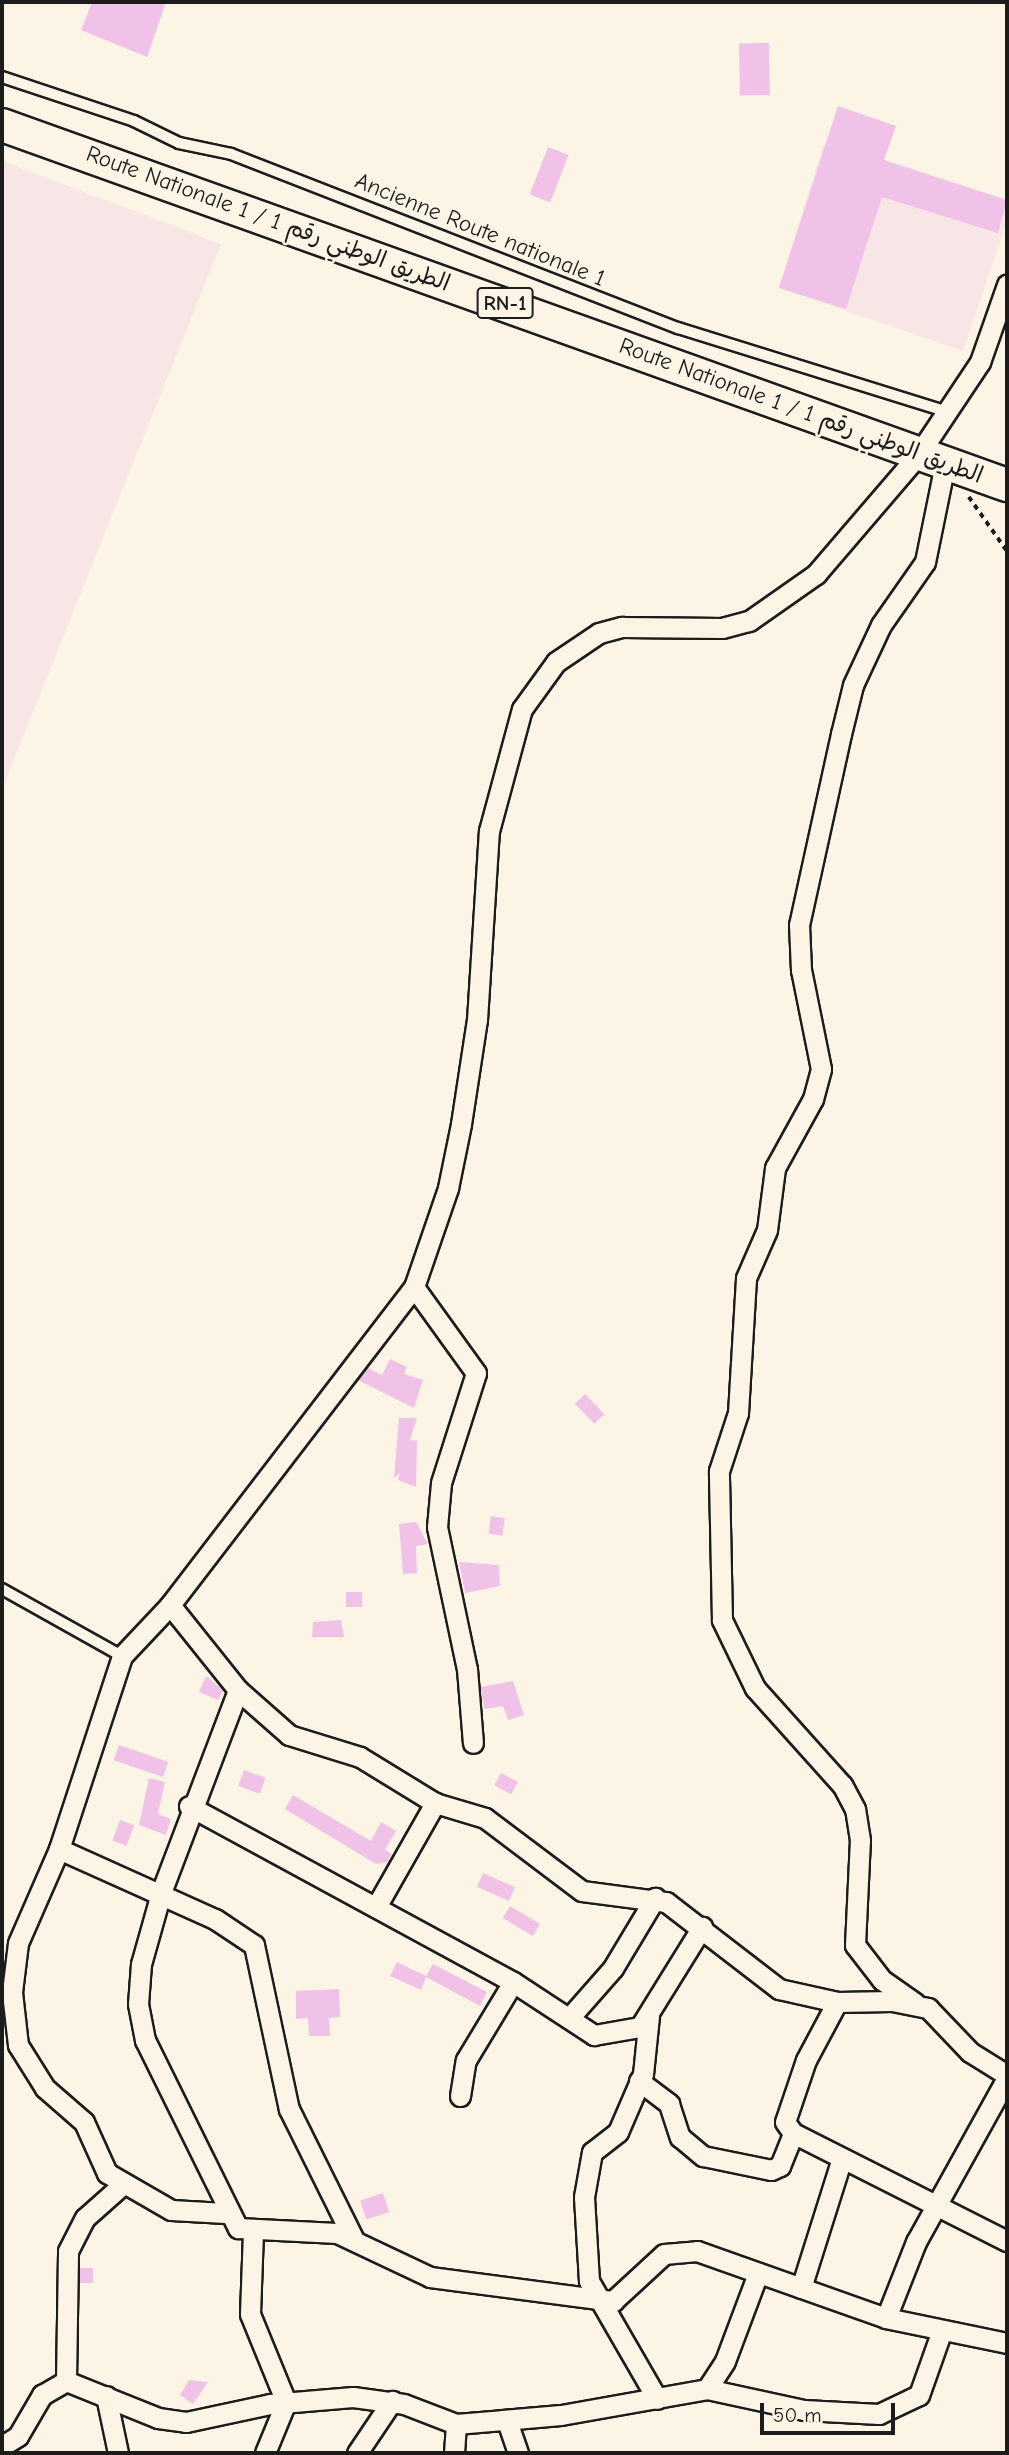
<!DOCTYPE html>
<meta charset="utf-8">
<style>
body{margin:0}
#map{position:relative;width:1009px;height:2455px;overflow:hidden;background:#fcf5e5;font-family:"Comic Neue","Playpen Sans Arabic",sans-serif}
div>[style]{position:absolute}
.built>*{inset:0;background:#f8e6e6}
.building>*{inset:0;background:#f0c2e7;transform-origin:0 0}
.path>*{height:3.5px;margin-top:-1.75px;transform-origin:0;background:repeating-linear-gradient(90deg,#1c1c1c 0 5px,transparent 0 10px)}
.roads{filter:drop-shadow(2px 0 #1c1c1c) drop-shadow(-2px 0 #1c1c1c) drop-shadow(0 2px #1c1c1c) drop-shadow(0 -2px #1c1c1c)}
.service>*{height:10px;margin:-5px;padding:0 5px;transform-origin:5px;border-radius:5px;background:#fcf5e5}
.minor>*{height:19px;margin:-9.5px;padding:0 9.5px;transform-origin:9.5px;border-radius:9.5px;background:#fcf5e5}
.primary>*{height:32px;margin:-16px;padding:0 16px;transform-origin:16px;border-radius:16px;background:#fcf5e5}
span{translate:-50% -50%;white-space:nowrap;text-align:center;line-height:1.15;-webkit-text-stroke:5px #fcf5e5;paint-order:stroke}
.shield-label span{padding:2px 5px;background:#fcf5e5;border:2px solid;border-radius:5px;-webkit-text-stroke-width:0}
.shield-label{font-size:21px;color:#1c1c1c;font-weight:700}
.street-label{font-size:23px;color:#1c1c1c}
.frame{position:absolute;inset:0;border:4px solid #1c1c1c;pointer-events:none}
.scale{position:absolute;left:760px;top:2403px;width:135px;height:32px;box-sizing:border-box;border:4px solid #1c1c1c;border-top:0;padding-left:9px;font-size:21px;line-height:24px;white-space:nowrap;color:#1c1c1c;-webkit-text-stroke:5px #fcf5e5;paint-order:stroke}
</style>
<div id="map">
<div class="built">
<div style="clip-path:polygon(824px 142px,1007px 201px,1007px 221px,963px 351px,779px 288px)"></div>
<div style="clip-path:polygon(2px 161px,221px 244px,2px 789px)"></div>
</div>
<div class="building">
<div style="clip-path:polygon(92px 2px,166px 2px,147px 57px,81px 30px)"></div>
<div style="left:769px;top:43px;width:52px;height:30px;rotate:89deg"></div>
<div style="clip-path:polygon(838px 106px,896px 126px,884px 160px,1007px 200px,998px 233px,882px 197px,846px 309px,779px 288px)"></div>
<div style="left:548px;top:147px;width:22px;height:51px;rotate:21deg"></div>
<div style="clip-path:polygon(390px 1359px,407px 1367px,404px 1374px,423px 1380px,414px 1408px,358px 1380px,368px 1368px,382px 1375px)"></div>
<div style="left:585px;top:1394px;width:28px;height:14px;rotate:46deg"></div>
<div style="clip-path:polygon(399px 1418px,417px 1418px,410px 1440px,417px 1441px,416px 1487px,398px 1480px,400px 1473px,394px 1478px)"></div>
<div style="left:491px;top:1516px;width:14px;height:18px;rotate:8deg"></div>
<div style="clip-path:polygon(416px 1522px,428px 1544px,416px 1546px,417px 1573px,403px 1574px,399px 1524px)"></div>
<div style="clip-path:polygon(459px 1562px,499px 1565px,500px 1586px,465px 1593px)"></div>
<div style="left:346px;top:1592px;width:16px;height:15px"></div>
<div style="clip-path:polygon(341px 1620px,344px 1637px,312px 1637px,313px 1622px)"></div>
<div style="clip-path:polygon(206px 1676px,223px 1690px,218px 1700px,199px 1692px)"></div>
<div style="clip-path:polygon(513px 1681px,524px 1715px,508px 1720px,503px 1706px,484px 1709px,481px 1687px)"></div>
<div style="left:119px;top:1745px;width:52px;height:16px;rotate:19deg"></div>
<div style="left:244px;top:1770px;width:23px;height:17px;rotate:20deg"></div>
<div style="left:501px;top:1773px;width:19px;height:14px;rotate:28deg"></div>
<div style="clip-path:polygon(149px 1778px,165px 1782px,158px 1814px,171px 1819px,166px 1835px,139px 1825px)"></div>
<div style="clip-path:polygon(293px 1795px,371px 1841px,381px 1822px,396px 1831px,385px 1850px,392px 1854px,387px 1862px,376px 1864px,285px 1809px)"></div>
<div style="left:120px;top:1820px;width:15px;height:22px;rotate:20deg"></div>
<div style="left:483px;top:1873px;width:35px;height:15px;rotate:24deg"></div>
<div style="left:510px;top:1906px;width:35px;height:14px;rotate:31deg"></div>
<div style="clip-path:polygon(397px 1962px,426px 1976px,433px 1964px,487px 1992px,480px 2006px,426px 1977px,421px 1990px,390px 1976px)"></div>
<div style="clip-path:polygon(339px 1989px,340px 2017px,329px 2018px,330px 2036px,309px 2036px,308px 2018px,296px 2019px,296px 1991px)"></div>
<div style="left:383px;top:2193px;width:20px;height:24px;rotate:72deg"></div>
<div style="left:80px;top:2268px;width:13px;height:15px"></div>
<div style="clip-path:polygon(189px 2380px,208px 2382px,193px 2404px,180px 2395px)"></div>
</div>
<div class="path">
<div style="left:969px;top:497px;width:66px;rotate:54.9deg"></div>
</div>
<div class="roads">
<div class="service">
<div style="left:2px;top:77px;width:139px;rotate:18.4deg"></div>
<div style="left:134px;top:121px;width:50px;rotate:26.1deg"></div>
<div style="left:179px;top:143px;width:53px;rotate:11.9deg"></div>
<div style="left:231px;top:154px;width:480px;rotate:21.3deg"></div>
<div style="left:678px;top:328px;width:282px;rotate:17.3deg"></div>
<div style="left:2px;top:1589px;width:137px;rotate:29.2deg"></div>
</div>
<div class="minor">
<div style="left:414px;top:1287px;width:106px;rotate:54.2deg"></div>
<div style="left:476px;top:1373px;width:115px;rotate:107.7deg"></div>
<div style="left:441px;top:1483px;width:44px;rotate:95.2deg"></div>
<div style="left:437px;top:1527px;width:145px;rotate:78.1deg"></div>
<div style="left:467px;top:1669px;width:74px;rotate:85.4deg"></div>
<div style="left:170px;top:1605px;width:109px;rotate:51.3deg"></div>
<div style="left:238px;top:1690px;width:68px;rotate:41.4deg"></div>
<div style="left:289px;top:1735px;width:74px;rotate:17.2deg"></div>
<div style="left:360px;top:1757px;width:88px;rotate:31.5deg"></div>
<div style="left:435px;top:1803px;width:52px;rotate:16.7deg"></div>
<div style="left:485px;top:1818px;width:121px;rotate:37deg"></div>
<div style="left:582px;top:1891px;width:85px;rotate:7.5deg"></div>
<div style="left:666px;top:1902px;width:143px;rotate:37.6deg"></div>
<div style="left:779px;top:1989px;width:59px;rotate:12.6deg"></div>
<div style="left:837px;top:2002px;width:55px;rotate:-1deg"></div>
<div style="left:892px;top:2001px;width:37px;rotate:11deg"></div>
<div style="left:928px;top:2008px;width:61px;rotate:46.3deg"></div>
<div style="left:970px;top:2052px;width:44px;rotate:31.9deg"></div>
<div style="left:238px;top:1690px;width:217px;rotate:110.8deg"></div>
<div style="left:161px;top:1893px;width:74px;rotate:105.7deg"></div>
<div style="left:141px;top:1964px;width:40px;rotate:94.3deg"></div>
<div style="left:138px;top:2004px;width:37px;rotate:79deg"></div>
<div style="left:145px;top:2040px;width:210px;rotate:63.7deg"></div>
<div style="left:238px;top:2228px;width:99px;rotate:2.9deg"></div>
<div style="left:337px;top:2233px;width:103px;rotate:25.3deg"></div>
<div style="left:430px;top:2277px;width:185px;rotate:7.5deg"></div>
<div style="left:613px;top:2301px;width:69px;rotate:-42.7deg"></div>
<div style="left:664px;top:2254px;width:33px;rotate:-5deg"></div>
<div style="left:697px;top:2251px;width:201px;rotate:19.5deg"></div>
<div style="left:886px;top:2318px;width:124px;rotate:11.7deg"></div>
<div style="left:189px;top:1806px;width:369px;rotate:28.5deg"></div>
<div style="left:513px;top:1982px;width:97px;rotate:33.2deg"></div>
<div style="left:594px;top:2035px;width:47px;rotate:-9.9deg"></div>
<div style="left:640px;top:2027px;width:118px;rotate:-58.2deg"></div>
<div style="left:59px;top:1849px;width:171px;rotate:24.2deg"></div>
<div style="left:215px;top:1919px;width:47px;rotate:33.7deg"></div>
<div style="left:254px;top:1945px;width:168px;rotate:78deg"></div>
<div style="left:289px;top:2109px;width:146px;rotate:63.6deg"></div>
<div style="left:376px;top:1907px;width:120px;rotate:-60.4deg"></div>
<div style="left:837px;top:2002px;width:66px;rotate:118.1deg"></div>
<div style="left:806px;top:2060px;width:65px;rotate:108.7deg"></div>
<div style="left:785px;top:2122px;width:14px;rotate:54deg"></div>
<div style="left:793px;top:2133px;width:240px;rotate:26.8deg"></div>
<div style="left:915px;top:2003px;width:40px;rotate:-145.1deg"></div>
<div style="left:882px;top:1980px;width:44px;rotate:-127.6deg"></div>
<div style="left:855px;top:1945px;width:105px;rotate:-87.3deg"></div>
<div style="left:860px;top:1840px;width:31px;rotate:-99deg"></div>
<div style="left:855px;top:1809px;width:27px;rotate:-118deg"></div>
<div style="left:842px;top:1785px;width:130px;rotate:-131.9deg"></div>
<div style="left:755px;top:1688px;width:76px;rotate:-115.9deg"></div>
<div style="left:722px;top:1620px;width:149px;rotate:-91.2deg"></div>
<div style="left:719px;top:1471px;width:61px;rotate:-71.9deg"></div>
<div style="left:738px;top:1413px;width:135px;rotate:-86.6deg"></div>
<div style="left:746px;top:1278px;width:52px;rotate:-66.4deg"></div>
<div style="left:767px;top:1230px;width:63px;rotate:-82.6deg"></div>
<div style="left:775px;top:1168px;width:79px;rotate:-61.2deg"></div>
<div style="left:813px;top:1099px;width:31px;rotate:-75deg"></div>
<div style="left:821px;top:1069px;width:101px;rotate:-101.4deg"></div>
<div style="left:801px;top:970px;width:45px;rotate:-92.5deg"></div>
<div style="left:799px;top:925px;width:196px;rotate:-77.6deg"></div>
<div style="left:841px;top:734px;width:50px;rotate:-76.2deg"></div>
<div style="left:853px;top:685px;width:66px;rotate:-65deg"></div>
<div style="left:881px;top:625px;width:77px;rotate:-55.1deg"></div>
<div style="left:925px;top:562px;width:100px;rotate:-78.5deg"></div>
<div style="left:649px;top:2016px;width:58px;rotate:95.9deg"></div>
<div style="left:643px;top:2074px;width:63px;rotate:113.3deg"></div>
<div style="left:618px;top:2132px;width:33px;rotate:142deg"></div>
<div style="left:592px;top:2152px;width:46px;rotate:100.1deg"></div>
<div style="left:584px;top:2197px;width:84px;rotate:86.6deg"></div>
<div style="left:589px;top:2281px;width:136px;rotate:60deg"></div>
<div style="left:570px;top:2017px;width:65px;rotate:-48.7deg"></div>
<div style="left:613px;top:1968px;width:82px;rotate:-59deg"></div>
<div style="left:639px;top:2081px;width:38px;rotate:37deg"></div>
<div style="left:669px;top:2104px;width:35px;rotate:72deg"></div>
<div style="left:680px;top:2137px;width:30px;rotate:40deg"></div>
<div style="left:703px;top:2156px;width:69px;rotate:11.6deg"></div>
<div style="left:771px;top:2170px;width:10px;rotate:-24deg"></div>
<div style="left:780px;top:2166px;width:35px;rotate:-68deg"></div>
<div style="left:460px;top:2096px;width:36px;rotate:-81deg"></div>
<div style="left:466px;top:2060px;width:91px;rotate:-58.9deg"></div>
<div style="left:225px;top:2213px;width:54px;rotate:-176.8deg"></div>
<div style="left:171px;top:2210px;width:74px;rotate:-150deg"></div>
<div style="left:107px;top:2173px;width:56px;rotate:-114.3deg"></div>
<div style="left:84px;top:2122px;width:52px;rotate:-138.9deg"></div>
<div style="left:45px;top:2088px;width:51px;rotate:-122.1deg"></div>
<div style="left:18px;top:2045px;width:53px;rotate:-96.5deg"></div>
<div style="left:12px;top:1992px;width:49px;rotate:-83deg"></div>
<div style="left:18px;top:1943px;width:103px;rotate:-66.4deg"></div>
<div style="left:59px;top:1849px;width:203px;rotate:-71.9deg"></div>
<div style="left:122px;top:1656px;width:70px;rotate:-46.7deg"></div>
<div style="left:170px;top:1605px;width:401px;rotate:-52.5deg"></div>
<div style="left:414px;top:1287px;width:105px;rotate:-71deg"></div>
<div style="left:448px;top:1188px;width:65px;rotate:-78.5deg"></div>
<div style="left:461px;top:1124px;width:105px;rotate:-81.3deg"></div>
<div style="left:477px;top:1020px;width:189px;rotate:-86.4deg"></div>
<div style="left:489px;top:831px;width:126px;rotate:-74.9deg"></div>
<div style="left:522px;top:709px;width:58px;rotate:-54.1deg"></div>
<div style="left:556px;top:662px;width:52px;rotate:-34deg"></div>
<div style="left:599px;top:633px;width:24px;rotate:-15deg"></div>
<div style="left:622px;top:627px;width:100px;rotate:0.6deg"></div>
<div style="left:722px;top:628px;width:28px;rotate:-15deg"></div>
<div style="left:749px;top:621px;width:82px;rotate:-35deg"></div>
<div style="left:816px;top:574px;width:157px;rotate:-49.4deg"></div>
<div style="left:918px;top:455px;width:112px;rotate:-56.3deg"></div>
<div style="left:980px;top:362px;width:82px;rotate:-70.7deg"></div>
<div style="left:253px;top:2232px;width:82px;rotate:92.1deg"></div>
<div style="left:250px;top:2314px;width:95px;rotate:67.8deg"></div>
<div style="left:286px;top:2402px;width:55px;rotate:112.4deg"></div>
<div style="left:801px;top:2288px;width:136px;rotate:-72.5deg"></div>
<div style="left:886px;top:2318px;width:82px;rotate:-68.5deg"></div>
<div style="left:916px;top:2242px;width:188px;rotate:-61deg"></div>
<div style="left:66px;top:2381px;width:130px;rotate:-89.1deg"></div>
<div style="left:68px;top:2251px;width:37px;rotate:-63deg"></div>
<div style="left:85px;top:2218px;width:50px;rotate:-41.7deg"></div>
<div style="left:707px;top:2389px;width:33px;rotate:-57deg"></div>
<div style="left:725px;top:2361px;width:94px;rotate:-69.4deg"></div>
<div style="left:106px;top:2396px;width:58px;rotate:78.1deg"></div>
<div style="left:507px;top:2421px;width:34px;rotate:71deg"></div>
<div style="left:2px;top:2446px;width:19px;rotate:-32deg"></div>
<div style="left:18px;top:2436px;width:48px;rotate:-59.7deg"></div>
<div style="left:42px;top:2395px;width:28px;rotate:-30deg"></div>
<div style="left:66px;top:2381px;width:99px;rotate:21.9deg"></div>
<div style="left:158px;top:2418px;width:28px;rotate:8deg"></div>
<div style="left:186px;top:2422px;width:86px;rotate:-12.1deg"></div>
<div style="left:270px;top:2404px;width:83px;rotate:-4.8deg"></div>
<div style="left:353px;top:2397px;width:51px;rotate:7.8deg"></div>
<div style="left:404px;top:2404px;width:56px;rotate:21deg"></div>
<div style="left:456px;top:2424px;width:105px;rotate:-4.9deg"></div>
<div style="left:561px;top:2415px;width:148px;rotate:-10.1deg"></div>
<div style="left:707px;top:2389px;width:99px;rotate:12.2deg"></div>
<div style="left:804px;top:2410px;width:75px;rotate:3.1deg"></div>
<div style="left:879px;top:2414px;width:44px;rotate:-25.4deg"></div>
<div style="left:919px;top:2395px;width:66px;rotate:-70.5deg"></div>
<div style="left:357px;top:2453px;width:63px;rotate:-56.1deg"></div>
<div style="left:454px;top:2453px;width:29px;rotate:-86deg"></div>
</div>
<div class="primary">
<div style="left:2px;top:125px;width:1068px;rotate:19.71deg"></div>
</div>
</div>
<div class="shield-label">
<span style="left:505px;top:303px">RN-1</span>
</div>
<div class="street-label">
<span style="left:268px;top:219px;rotate:20deg">Route Nationale 1 / الطريق الوطني رقم 1</span>
<span style="left:480px;top:230px;rotate:22deg">Ancienne Route nationale 1</span>
<span style="left:801px;top:411px;rotate:20deg">Route Nationale 1 / الطريق الوطني رقم 1</span>
</div>
<div class="frame"></div>
<div class="scale">50 m</div>
</div>
